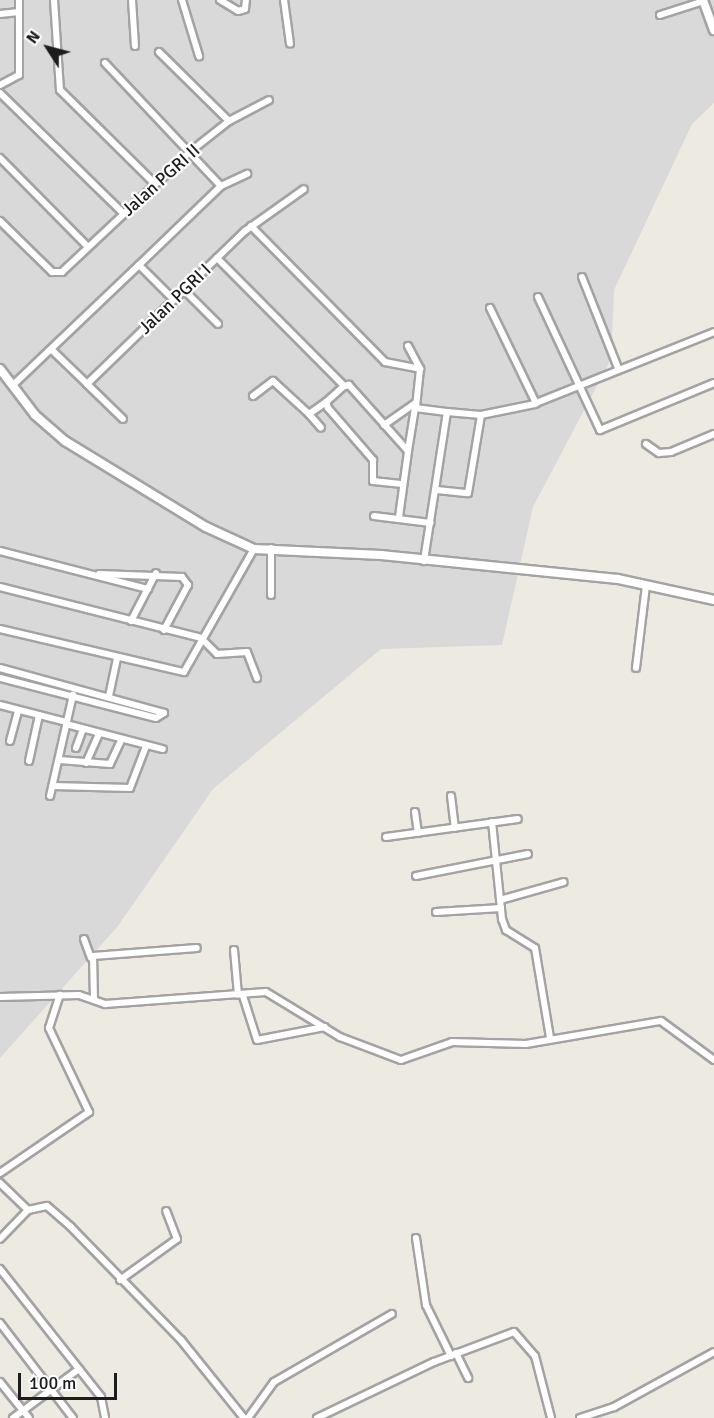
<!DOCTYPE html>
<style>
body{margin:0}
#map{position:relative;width:714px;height:1418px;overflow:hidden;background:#edeae2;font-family:Signika,sans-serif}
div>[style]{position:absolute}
.residential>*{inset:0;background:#dad9d9}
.roads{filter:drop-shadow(2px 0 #a3a3a3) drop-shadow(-2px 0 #a3a3a3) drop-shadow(0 2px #a3a3a3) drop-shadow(0 -2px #a3a3a3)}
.minor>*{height:6px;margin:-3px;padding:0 3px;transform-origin:3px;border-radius:3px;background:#fff}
.tertiary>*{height:8px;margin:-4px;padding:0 4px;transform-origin:4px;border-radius:4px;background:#fff}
span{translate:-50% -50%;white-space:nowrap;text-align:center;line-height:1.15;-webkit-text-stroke:4.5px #fff;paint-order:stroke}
.street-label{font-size:18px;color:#1c1c1c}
.north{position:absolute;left:18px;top:18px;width:60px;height:60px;-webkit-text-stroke:4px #fff;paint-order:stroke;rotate:306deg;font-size:16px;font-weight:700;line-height:24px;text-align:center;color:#1c1c1c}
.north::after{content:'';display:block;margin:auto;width:21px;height:27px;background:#1c1c1c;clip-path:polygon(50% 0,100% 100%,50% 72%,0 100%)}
.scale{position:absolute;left:18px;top:1373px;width:99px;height:27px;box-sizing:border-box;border:3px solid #1c1c1c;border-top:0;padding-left:8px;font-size:18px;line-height:21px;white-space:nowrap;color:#1c1c1c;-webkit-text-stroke:4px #fff;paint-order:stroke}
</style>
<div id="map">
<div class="residential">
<div style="clip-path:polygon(0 0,714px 0,714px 103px,692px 124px,614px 290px,611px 359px,533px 507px,502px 645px,381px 649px,213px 789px,118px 926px,0 1058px)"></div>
</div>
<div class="roads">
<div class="minor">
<div style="left:54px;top:0;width:90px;rotate:86.2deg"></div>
<div style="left:60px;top:90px;width:134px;rotate:44.7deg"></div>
<div style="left:132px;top:0;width:46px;rotate:86.3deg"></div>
<div style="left:182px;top:0;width:59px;rotate:73.1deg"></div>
<div style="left:220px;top:0;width:21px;rotate:31deg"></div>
<div style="left:238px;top:11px;width:7px;rotate:-16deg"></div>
<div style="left:245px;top:9px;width:9px;rotate:-84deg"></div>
<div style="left:284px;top:0;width:44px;rotate:82.2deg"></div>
<div style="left:0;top:14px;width:19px;rotate:-6deg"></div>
<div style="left:660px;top:15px;width:46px;rotate:-17.7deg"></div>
<div style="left:159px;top:52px;width:98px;rotate:44.6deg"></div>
<div style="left:105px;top:63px;width:169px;rotate:46.7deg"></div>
<div style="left:221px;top:186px;width:114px;rotate:136.1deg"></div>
<div style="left:139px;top:265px;width:49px;rotate:45deg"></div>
<div style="left:0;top:85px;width:21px;rotate:-28deg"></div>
<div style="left:19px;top:75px;width:75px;rotate:-90deg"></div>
<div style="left:0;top:93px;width:172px;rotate:44.3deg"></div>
<div style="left:0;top:158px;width:124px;rotate:45.3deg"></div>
<div style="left:221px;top:186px;width:29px;rotate:-25deg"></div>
<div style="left:0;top:221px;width:73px;rotate:44.4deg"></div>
<div style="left:52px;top:272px;width:10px"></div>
<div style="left:62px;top:272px;width:177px;rotate:-43.2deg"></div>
<div style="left:191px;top:151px;width:48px;rotate:-38.3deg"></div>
<div style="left:229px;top:121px;width:45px;rotate:-27.7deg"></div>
<div style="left:251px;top:226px;width:191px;rotate:45.4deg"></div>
<div style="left:385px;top:362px;width:36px;rotate:11deg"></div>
<div style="left:217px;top:258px;width:180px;rotate:45.2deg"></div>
<div style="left:582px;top:277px;width:98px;rotate:68.4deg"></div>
<div style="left:184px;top:290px;width:48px;rotate:45deg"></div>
<div style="left:538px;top:297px;width:147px;rotate:65deg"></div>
<div style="left:600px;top:430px;width:123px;rotate:-22.4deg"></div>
<div style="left:490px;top:308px;width:106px;rotate:64.2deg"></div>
<div style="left:536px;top:403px;width:192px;rotate:-21.7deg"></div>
<div style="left:408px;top:346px;width:26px;rotate:62deg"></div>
<div style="left:420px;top:369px;width:38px;rotate:96deg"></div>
<div style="left:53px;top:351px;width:47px;rotate:44.1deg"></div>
<div style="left:87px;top:384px;width:220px;rotate:-44.1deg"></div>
<div style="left:245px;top:231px;width:72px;rotate:-35.4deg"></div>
<div style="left:87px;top:384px;width:50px;rotate:44.2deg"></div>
<div style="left:13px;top:385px;width:174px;rotate:-43.6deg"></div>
<div style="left:253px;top:396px;width:25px;rotate:-37deg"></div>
<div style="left:273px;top:381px;width:49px;rotate:42.5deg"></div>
<div style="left:309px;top:414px;width:21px;rotate:-35deg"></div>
<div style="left:447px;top:412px;width:34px;rotate:5deg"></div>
<div style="left:481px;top:415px;width:55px;rotate:-11.5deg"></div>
<div style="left:309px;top:414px;width:18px;rotate:49deg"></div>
<div style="left:384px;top:425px;width:39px;rotate:-35deg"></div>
<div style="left:646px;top:444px;width:16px;rotate:35deg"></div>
<div style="left:659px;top:453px;width:12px;rotate:-5deg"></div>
<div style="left:671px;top:452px;width:47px;rotate:-22.7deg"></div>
<div style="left:408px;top:451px;width:44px;rotate:-80.8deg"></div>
<div style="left:415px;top:408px;width:32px;rotate:7deg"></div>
<div style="left:447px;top:412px;width:151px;rotate:98.8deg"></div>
<div style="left:437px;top:490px;width:31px;rotate:6deg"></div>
<div style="left:468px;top:493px;width:79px;rotate:-80.5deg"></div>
<div style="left:374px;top:516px;width:57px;rotate:7deg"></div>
<div style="left:399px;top:517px;width:67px;rotate:-82.2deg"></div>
<div style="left:408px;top:451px;width:89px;rotate:-131.8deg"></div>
<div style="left:349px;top:385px;width:5px;rotate:169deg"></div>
<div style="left:344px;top:386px;width:24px;rotate:138deg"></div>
<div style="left:326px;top:402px;width:6px;rotate:72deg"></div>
<div style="left:328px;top:408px;width:69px;rotate:49.1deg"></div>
<div style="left:373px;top:460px;width:21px;rotate:90deg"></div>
<div style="left:373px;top:481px;width:30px;rotate:6deg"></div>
<div style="left:271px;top:548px;width:47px;rotate:90deg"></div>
<div style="left:0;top:551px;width:153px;rotate:14.4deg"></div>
<div style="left:99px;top:574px;width:83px;rotate:2.1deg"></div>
<div style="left:182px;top:577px;width:10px;rotate:53deg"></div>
<div style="left:188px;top:585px;width:51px;rotate:118.1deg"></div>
<div style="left:0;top:587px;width:208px;rotate:14.2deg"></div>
<div style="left:131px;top:621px;width:54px;rotate:-62.5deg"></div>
<div style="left:0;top:629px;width:189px;rotate:13.2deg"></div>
<div style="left:184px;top:672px;width:142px;rotate:-60.4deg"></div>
<div style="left:202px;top:639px;width:21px;rotate:45deg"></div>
<div style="left:217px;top:654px;width:30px;rotate:-4deg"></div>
<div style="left:247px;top:652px;width:28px;rotate:69deg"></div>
<div style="left:0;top:668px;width:170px;rotate:15.3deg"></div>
<div style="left:164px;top:713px;width:9px;rotate:148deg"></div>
<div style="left:156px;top:718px;width:161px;rotate:-165.6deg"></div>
<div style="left:636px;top:668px;width:84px;rotate:-83.1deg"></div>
<div style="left:109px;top:696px;width:38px;rotate:-78deg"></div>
<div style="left:0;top:705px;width:68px;rotate:14.4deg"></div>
<div style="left:66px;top:724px;width:100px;rotate:14.5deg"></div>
<div style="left:10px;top:741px;width:31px;rotate:-75deg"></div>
<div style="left:76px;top:748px;width:20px;rotate:-70deg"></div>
<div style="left:60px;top:760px;width:50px;rotate:4.6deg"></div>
<div style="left:110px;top:764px;width:26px;rotate:-65deg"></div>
<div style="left:29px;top:761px;width:47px;rotate:-77.7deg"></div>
<div style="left:86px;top:763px;width:32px;rotate:-66deg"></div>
<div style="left:53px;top:786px;width:77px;rotate:1.5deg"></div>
<div style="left:130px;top:788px;width:45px;rotate:-69.1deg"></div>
<div style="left:50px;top:796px;width:104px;rotate:-77.2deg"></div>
<div style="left:451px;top:796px;width:32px;rotate:83deg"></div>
<div style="left:415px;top:812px;width:21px;rotate:82deg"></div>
<div style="left:492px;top:822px;width:98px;rotate:84.1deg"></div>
<div style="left:502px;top:919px;width:12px;rotate:70deg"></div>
<div style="left:506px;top:930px;width:34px;rotate:32deg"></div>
<div style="left:535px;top:948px;width:91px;rotate:80.5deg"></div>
<div style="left:386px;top:837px;width:133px;rotate:-7.8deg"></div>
<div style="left:416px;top:876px;width:114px;rotate:-11.1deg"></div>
<div style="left:500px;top:900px;width:66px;rotate:-15.7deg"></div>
<div style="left:436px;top:912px;width:65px;rotate:-3.5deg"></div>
<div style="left:84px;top:939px;width:20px;rotate:70deg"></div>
<div style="left:234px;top:950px;width:45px;rotate:84.9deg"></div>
<div style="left:243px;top:996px;width:46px;rotate:72.3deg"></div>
<div style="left:257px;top:1040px;width:69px;rotate:-10.8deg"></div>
<div style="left:0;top:997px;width:79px;rotate:-1.5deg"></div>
<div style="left:79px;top:995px;width:28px;rotate:19deg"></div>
<div style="left:105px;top:1004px;width:161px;rotate:-4.3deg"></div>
<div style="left:266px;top:992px;width:87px;rotate:31.3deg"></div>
<div style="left:340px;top:1037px;width:65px;rotate:20.7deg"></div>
<div style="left:401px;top:1060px;width:54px;rotate:-19.4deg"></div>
<div style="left:452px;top:1042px;width:74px;rotate:1.5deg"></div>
<div style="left:526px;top:1044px;width:137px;rotate:-9.7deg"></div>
<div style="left:661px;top:1021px;width:66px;rotate:36.3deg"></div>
<div style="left:94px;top:999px;width:43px;rotate:-91.3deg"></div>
<div style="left:93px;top:956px;width:104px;rotate:-4.4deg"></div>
<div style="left:0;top:1173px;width:108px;rotate:-34.4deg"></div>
<div style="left:89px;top:1112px;width:93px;rotate:-115.5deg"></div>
<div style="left:49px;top:1028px;width:35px;rotate:-72deg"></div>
<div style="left:0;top:1183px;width:39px;rotate:44deg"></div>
<div style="left:28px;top:1210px;width:40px;rotate:134deg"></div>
<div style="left:28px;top:1210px;width:19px;rotate:-12deg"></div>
<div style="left:47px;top:1206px;width:32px;rotate:41deg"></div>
<div style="left:71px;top:1227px;width:158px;rotate:45.8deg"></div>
<div style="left:181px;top:1340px;width:100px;rotate:51.1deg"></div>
<div style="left:416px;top:1238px;width:68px;rotate:81.5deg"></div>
<div style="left:426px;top:1305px;width:57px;rotate:63.9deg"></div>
<div style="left:0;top:1269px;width:163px;rotate:51.7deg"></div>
<div style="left:101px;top:1397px;width:21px;rotate:79deg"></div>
<div style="left:120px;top:1280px;width:70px;rotate:-35.7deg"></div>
<div style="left:177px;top:1239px;width:30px;rotate:-111deg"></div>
<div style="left:0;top:1323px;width:120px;rotate:52.5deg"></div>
<div style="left:456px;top:1353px;width:28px;rotate:64deg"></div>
<div style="left:0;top:1382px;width:46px;rotate:51.1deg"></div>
<div style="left:13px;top:1418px;width:82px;rotate:-36.6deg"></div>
<div style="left:248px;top:1418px;width:44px;rotate:-54.2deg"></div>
<div style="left:274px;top:1382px;width:136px;rotate:-30deg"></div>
<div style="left:317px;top:1418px;width:130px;rotate:-25.6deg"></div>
<div style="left:434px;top:1362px;width:85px;rotate:-20.6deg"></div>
<div style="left:514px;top:1332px;width:32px;rotate:49deg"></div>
<div style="left:535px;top:1356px;width:64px;rotate:75.5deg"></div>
<div style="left:580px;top:1418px;width:36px;rotate:-18deg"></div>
<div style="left:614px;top:1407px;width:114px;rotate:-28.8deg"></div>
</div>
<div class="tertiary">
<div style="left:703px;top:0;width:32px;rotate:70deg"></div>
<div style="left:0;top:369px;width:58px;rotate:52.7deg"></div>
<div style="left:35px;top:415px;width:40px;rotate:41deg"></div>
<div style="left:65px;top:441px;width:165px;rotate:31.4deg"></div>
<div style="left:206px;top:527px;width:53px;rotate:24.6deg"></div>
<div style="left:254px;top:549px;width:127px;rotate:2.7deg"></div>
<div style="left:381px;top:555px;width:238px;rotate:5.8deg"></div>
<div style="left:618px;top:579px;width:98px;rotate:12.3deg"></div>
</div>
</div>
<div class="street-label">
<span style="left:161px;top:180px;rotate:-42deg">Jalan PGRI II</span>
<span style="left:175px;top:299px;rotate:-44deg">Jalan PGRI I</span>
</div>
<div class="north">N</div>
<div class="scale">100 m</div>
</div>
